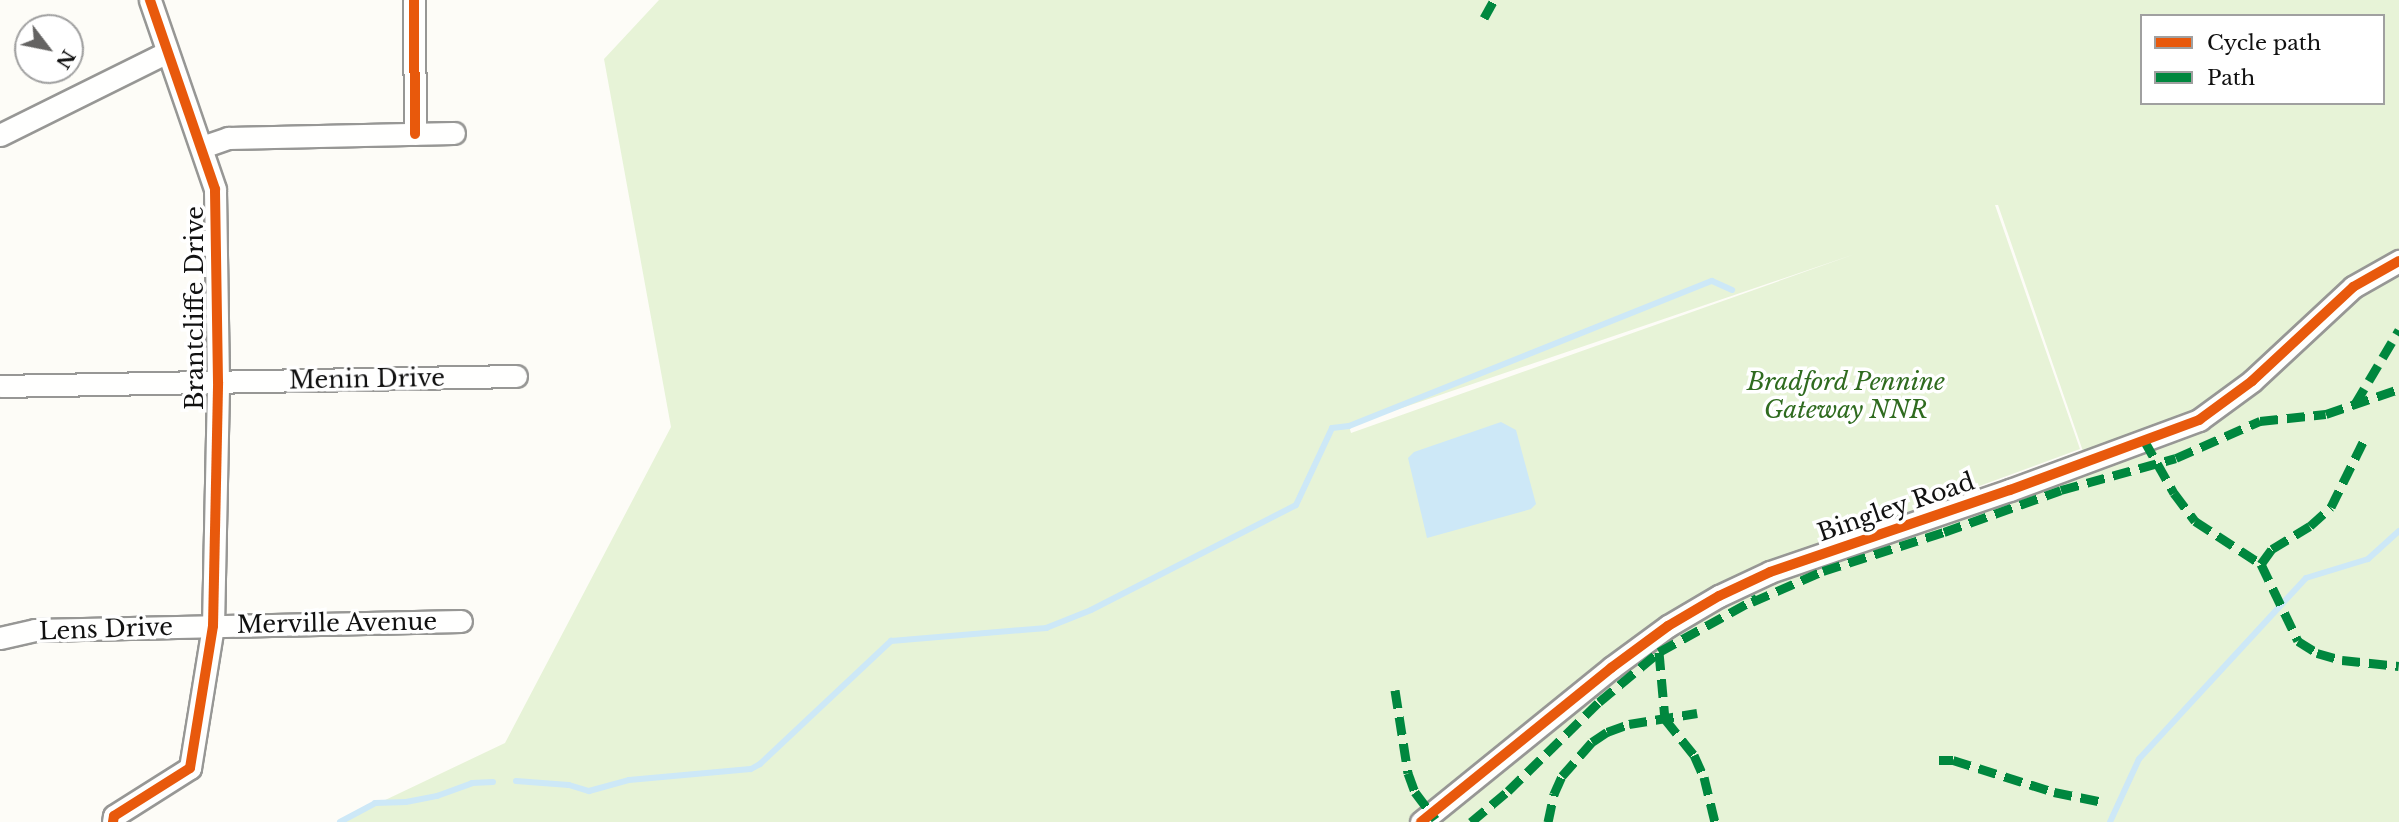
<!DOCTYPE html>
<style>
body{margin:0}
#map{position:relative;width:2399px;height:822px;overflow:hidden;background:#fdfcf7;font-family:"Libre Baskerville",serif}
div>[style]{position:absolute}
.green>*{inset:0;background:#e7f3d7}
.water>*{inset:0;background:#cde8f7}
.stream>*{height:6px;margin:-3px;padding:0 3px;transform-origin:3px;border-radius:3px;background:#cde8f7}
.roads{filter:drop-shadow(2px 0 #979795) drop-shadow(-2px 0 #979795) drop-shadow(0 2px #979795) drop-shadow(0 -2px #979795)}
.minor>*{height:21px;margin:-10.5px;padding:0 10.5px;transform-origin:10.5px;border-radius:10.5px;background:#fffffe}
.quiet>*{height:9px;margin-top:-4.5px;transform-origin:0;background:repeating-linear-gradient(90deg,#00873e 0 18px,transparent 0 27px)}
.cycleway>*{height:10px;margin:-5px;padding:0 5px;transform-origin:5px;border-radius:5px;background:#e8590c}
span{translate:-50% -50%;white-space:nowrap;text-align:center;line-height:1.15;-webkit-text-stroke:7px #fff;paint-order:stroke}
.street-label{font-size:24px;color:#111}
.park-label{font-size:24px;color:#2f6b1f;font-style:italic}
.legend{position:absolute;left:2140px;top:14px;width:245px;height:91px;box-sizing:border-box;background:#fff;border:2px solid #a0a0a0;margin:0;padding:9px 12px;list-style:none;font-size:21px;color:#111}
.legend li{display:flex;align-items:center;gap:14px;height:35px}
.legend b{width:35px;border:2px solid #a0a0a0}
.north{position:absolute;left:14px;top:14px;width:70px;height:70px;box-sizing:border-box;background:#fff;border:2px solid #a0a0a0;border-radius:50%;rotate:122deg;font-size:19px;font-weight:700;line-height:28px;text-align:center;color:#111}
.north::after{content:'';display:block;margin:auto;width:24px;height:32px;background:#646362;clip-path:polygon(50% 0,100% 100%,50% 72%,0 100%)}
</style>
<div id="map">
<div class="green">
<div style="clip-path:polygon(evenodd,659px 0,2399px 0,2399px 822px,339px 822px,505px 743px,671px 427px,604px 59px,659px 0,2142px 16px,2383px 16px,2383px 103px,2142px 103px,2142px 16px,659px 0,1995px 205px,1998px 205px,2086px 460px,1767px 564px,2080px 449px,1995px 205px,659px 0,1855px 254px,1351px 433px,1349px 426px,1855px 254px)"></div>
</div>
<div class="water">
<div style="clip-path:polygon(1501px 422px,1516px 430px,1536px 504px,1531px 509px,1427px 538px,1408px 458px,1414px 452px)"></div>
</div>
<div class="stream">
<div style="left:516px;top:781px;width:53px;rotate:4.3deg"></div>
<div style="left:569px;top:785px;width:21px;rotate:17deg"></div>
<div style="left:589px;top:791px;width:41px;rotate:-15.4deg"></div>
<div style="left:629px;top:780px;width:122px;rotate:-5.2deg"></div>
<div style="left:751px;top:769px;width:10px;rotate:-29deg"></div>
<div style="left:760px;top:764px;width:180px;rotate:-43.2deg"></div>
<div style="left:891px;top:641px;width:156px;rotate:-4.8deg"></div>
<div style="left:1046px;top:628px;width:48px;rotate:-21.8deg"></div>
<div style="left:1091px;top:610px;width:230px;rotate:-27.1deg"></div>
<div style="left:1296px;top:505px;width:85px;rotate:-64.9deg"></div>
<div style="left:1332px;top:428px;width:17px;rotate:-7deg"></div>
<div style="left:1349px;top:426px;width:391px;rotate:-21.8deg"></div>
<div style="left:1712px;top:281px;width:22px;rotate:24deg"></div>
<div style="left:340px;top:822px;width:40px;rotate:-28deg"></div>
<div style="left:375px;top:803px;width:31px;rotate:-2deg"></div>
<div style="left:406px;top:802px;width:32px;rotate:-11deg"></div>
<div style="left:437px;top:796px;width:37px;rotate:-20deg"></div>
<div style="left:472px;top:783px;width:21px;rotate:-3deg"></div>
<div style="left:2110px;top:822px;width:69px;rotate:-65.3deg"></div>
<div style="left:2139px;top:759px;width:246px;rotate:-47.3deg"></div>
<div style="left:2306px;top:578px;width:65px;rotate:-17deg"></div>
<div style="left:2368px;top:559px;width:42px;rotate:-42.1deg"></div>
</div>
<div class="roads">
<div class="minor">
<div style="left:414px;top:0;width:134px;rotate:89.6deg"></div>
<div style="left:0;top:135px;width:186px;rotate:-26.4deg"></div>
<div style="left:202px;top:147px;width:28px;rotate:-19deg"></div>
<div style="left:228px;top:138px;width:226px;rotate:-1.3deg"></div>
<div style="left:0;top:386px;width:516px;rotate:-1.11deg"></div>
<div style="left:0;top:638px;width:36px;rotate:-13deg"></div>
<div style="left:35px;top:630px;width:426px;rotate:-1.2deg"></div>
<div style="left:113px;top:822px;width:6px;rotate:-81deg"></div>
<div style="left:114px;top:816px;width:90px;rotate:-32.3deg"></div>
<div style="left:190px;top:768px;width:144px;rotate:-80.8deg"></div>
<div style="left:213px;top:626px;width:244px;rotate:-88.8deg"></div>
<div style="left:218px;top:382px;width:193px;rotate:-90.9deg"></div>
<div style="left:215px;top:189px;width:200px;rotate:-109deg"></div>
<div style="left:1421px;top:822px;width:245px;rotate:-39deg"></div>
<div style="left:1611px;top:668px;width:71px;rotate:-36.4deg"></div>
<div style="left:1668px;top:626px;width:59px;rotate:-30.5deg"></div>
<div style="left:1719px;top:596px;width:56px;rotate:-25.2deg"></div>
<div style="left:1770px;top:572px;width:254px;rotate:-18.9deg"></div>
<div style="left:2010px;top:490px;width:202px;rotate:-20.3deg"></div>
<div style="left:2199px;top:420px;width:66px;rotate:-36.3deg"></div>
<div style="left:2252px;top:381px;width:138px;rotate:-42.9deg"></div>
<div style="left:2353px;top:287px;width:53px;rotate:-29.5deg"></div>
</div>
</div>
<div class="quiet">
<div style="left:1484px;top:18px;width:21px;rotate:-61deg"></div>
<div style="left:2355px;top:404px;width:86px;rotate:-59.3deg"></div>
<div style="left:2144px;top:440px;width:61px;rotate:60.5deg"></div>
<div style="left:2174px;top:493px;width:35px;rotate:53deg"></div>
<div style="left:2195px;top:521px;width:79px;rotate:33.1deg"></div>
<div style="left:2261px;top:564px;width:85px;rotate:64.3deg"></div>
<div style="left:2298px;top:641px;width:22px;rotate:32deg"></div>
<div style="left:2317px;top:653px;width:26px;rotate:16deg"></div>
<div style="left:2342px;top:660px;width:57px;rotate:6deg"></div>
<div style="left:2261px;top:564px;width:19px;rotate:-54deg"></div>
<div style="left:2272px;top:549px;width:44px;rotate:-31.2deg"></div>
<div style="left:2310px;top:526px;width:28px;rotate:-42deg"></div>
<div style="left:2331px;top:507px;width:77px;rotate:-63.8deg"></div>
<div style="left:1752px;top:602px;width:77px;rotate:-23.6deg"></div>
<div style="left:1823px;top:571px;width:127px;rotate:-17.9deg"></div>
<div style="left:1944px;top:532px;width:124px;rotate:-19.7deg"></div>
<div style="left:2061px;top:490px;width:119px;rotate:-15.5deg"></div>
<div style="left:2176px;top:458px;width:92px;rotate:-23.8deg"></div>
<div style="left:2260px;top:421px;width:66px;rotate:-6.1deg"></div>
<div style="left:2326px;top:414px;width:77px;rotate:-18.9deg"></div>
<div style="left:1659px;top:652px;width:67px;rotate:84.9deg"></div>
<div style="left:1665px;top:719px;width:46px;rotate:51.1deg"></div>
<div style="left:1694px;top:755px;width:24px;rotate:66deg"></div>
<div style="left:1704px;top:777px;width:46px;rotate:76.3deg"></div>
<div style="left:1395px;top:690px;width:84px;rotate:81.1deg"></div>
<div style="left:1408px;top:773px;width:20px;rotate:70deg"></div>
<div style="left:1415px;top:792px;width:34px;rotate:53deg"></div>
<div style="left:1939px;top:760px;width:14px"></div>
<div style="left:1953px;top:760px;width:106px;rotate:17.6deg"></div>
<div style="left:2054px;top:792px;width:50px;rotate:11.5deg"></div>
<div style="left:1471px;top:822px;width:48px;rotate:-40deg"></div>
<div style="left:1508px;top:791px;width:127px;rotate:-44.4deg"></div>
<div style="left:1599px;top:702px;width:78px;rotate:-39.8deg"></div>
<div style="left:1659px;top:652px;width:112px;rotate:-28.9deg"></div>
<div style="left:1548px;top:822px;width:29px;rotate:-78deg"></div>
<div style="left:1554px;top:794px;width:20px;rotate:-66deg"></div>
<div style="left:1562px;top:776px;width:45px;rotate:-48.6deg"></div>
<div style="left:1592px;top:742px;width:18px;rotate:-34deg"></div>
<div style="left:1607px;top:732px;width:23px;rotate:-20deg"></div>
<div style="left:1629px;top:724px;width:69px;rotate:-9.2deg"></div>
</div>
<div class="cycleway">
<div style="left:414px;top:0;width:134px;rotate:89.6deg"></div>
<div style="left:113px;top:822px;width:6px;rotate:-81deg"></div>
<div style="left:114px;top:816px;width:90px;rotate:-32.3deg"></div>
<div style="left:190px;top:768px;width:144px;rotate:-80.8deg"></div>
<div style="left:213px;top:626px;width:244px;rotate:-88.8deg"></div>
<div style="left:218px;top:382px;width:193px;rotate:-90.9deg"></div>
<div style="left:215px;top:189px;width:200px;rotate:-109deg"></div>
<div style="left:1421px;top:822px;width:245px;rotate:-39deg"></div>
<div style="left:1611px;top:668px;width:71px;rotate:-36.4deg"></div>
<div style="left:1668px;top:626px;width:59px;rotate:-30.5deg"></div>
<div style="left:1719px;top:596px;width:56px;rotate:-25.2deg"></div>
<div style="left:1770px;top:572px;width:254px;rotate:-18.9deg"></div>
<div style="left:2010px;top:490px;width:202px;rotate:-20.3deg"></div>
<div style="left:2199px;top:420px;width:66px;rotate:-36.3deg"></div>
<div style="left:2252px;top:381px;width:138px;rotate:-42.9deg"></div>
<div style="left:2353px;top:287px;width:53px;rotate:-29.5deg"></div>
</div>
<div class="street-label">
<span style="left:195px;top:308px;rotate:-90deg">Brantcliffe Drive</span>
<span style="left:367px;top:379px;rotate:-1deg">Menin Drive</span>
<span style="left:1896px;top:507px;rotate:-19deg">Bingley Road</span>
<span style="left:337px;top:623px;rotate:-1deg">Merville Avenue</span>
<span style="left:106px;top:629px;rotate:-2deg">Lens Drive</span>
</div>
<div class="park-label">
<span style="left:1846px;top:396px">Bradford Pennine<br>Gateway NNR</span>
</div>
<ul class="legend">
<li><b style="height:9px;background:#e8590c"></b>Cycle path</li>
<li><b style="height:9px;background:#00873e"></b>Path</li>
</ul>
<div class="north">N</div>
</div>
